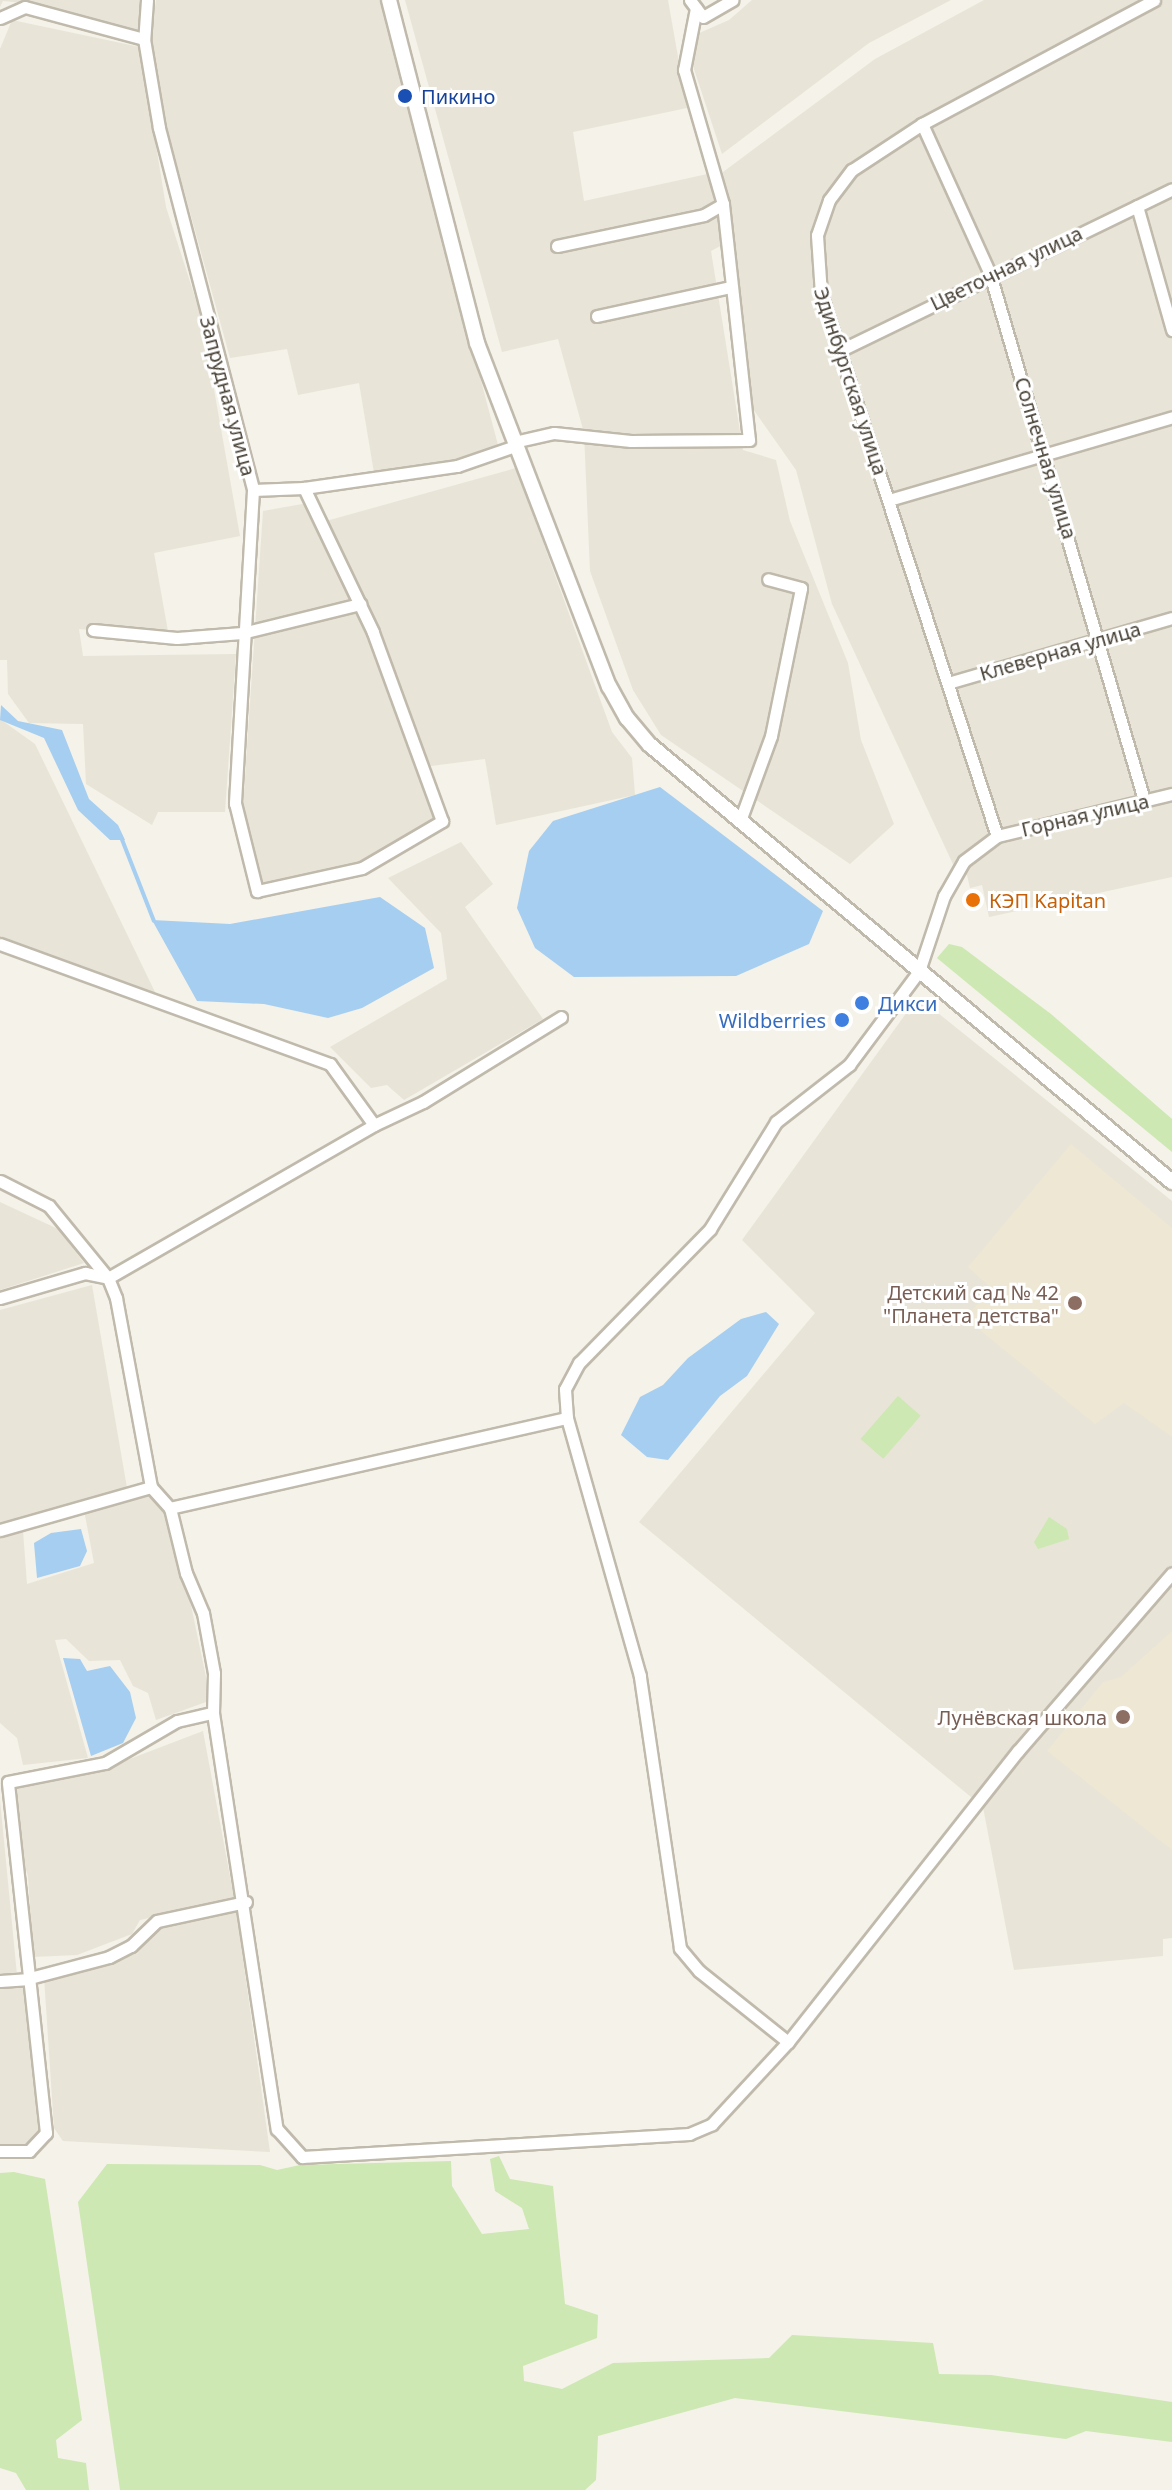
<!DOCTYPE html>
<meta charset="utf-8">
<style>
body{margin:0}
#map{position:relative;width:1172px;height:2490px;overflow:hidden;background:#f4f2e9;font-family:"Noto Sans",sans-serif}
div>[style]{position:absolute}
.residential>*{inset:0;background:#e8e4d7}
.education>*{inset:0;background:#ede7d3}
.green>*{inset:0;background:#cde8b2;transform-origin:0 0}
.water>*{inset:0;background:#a6cef0}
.stream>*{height:4px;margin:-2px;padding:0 2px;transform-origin:2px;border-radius:2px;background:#a6cef0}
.roads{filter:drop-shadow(2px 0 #c0baac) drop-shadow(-2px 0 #c0baac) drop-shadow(0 2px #c0baac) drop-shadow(0 -2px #c0baac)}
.minor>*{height:11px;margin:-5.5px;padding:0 5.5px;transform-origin:5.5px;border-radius:5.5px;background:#fff}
.tertiary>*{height:14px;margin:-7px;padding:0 7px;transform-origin:7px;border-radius:7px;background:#fff}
.dots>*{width:22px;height:22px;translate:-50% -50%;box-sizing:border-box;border:4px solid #fff;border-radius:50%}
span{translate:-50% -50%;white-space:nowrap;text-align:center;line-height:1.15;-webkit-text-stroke:6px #fff;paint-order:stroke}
.transit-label{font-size:20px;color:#164399}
.left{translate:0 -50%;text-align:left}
.street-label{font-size:20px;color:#484237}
.food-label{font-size:20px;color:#c56008}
.shop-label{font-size:20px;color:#366cbe}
.right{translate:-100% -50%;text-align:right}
.education-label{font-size:20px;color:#785e54}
</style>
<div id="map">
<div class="residential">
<div style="clip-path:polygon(0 0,143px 0,141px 31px,34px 4px,3px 1px,0 7px)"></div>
<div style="clip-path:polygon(156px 0,380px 0,498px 445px,442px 463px,374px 473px,359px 383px,298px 395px,287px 349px,230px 358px,168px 132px,151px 35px)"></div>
<div style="clip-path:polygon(405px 0,668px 0,687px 108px,573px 132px,584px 201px,712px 173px,724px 244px,711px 251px,743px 450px,776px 460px,790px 521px,848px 663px,861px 740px,894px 824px,850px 864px,661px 735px,633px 690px,590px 571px,584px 433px,558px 339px,502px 352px)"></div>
<div style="clip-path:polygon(752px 0,951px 0,869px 43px,722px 154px,692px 63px,697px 34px,729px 20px)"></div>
<div style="clip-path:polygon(984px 0,1172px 0,1172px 877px,989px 917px,982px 885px,970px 888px,967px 875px,958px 875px,832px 604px,796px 470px,753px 409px,723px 172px,875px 59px)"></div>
<div style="clip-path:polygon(12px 20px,140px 47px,166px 207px,201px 316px,240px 536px,154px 553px,169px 637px,79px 629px,83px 656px,236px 654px,225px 812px,158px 812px,152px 825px,86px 784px,83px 724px,29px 723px,8px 694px,7px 660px,0 660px,0 49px)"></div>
<div style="clip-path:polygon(516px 468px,612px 732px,632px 758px,635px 795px,496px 825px,485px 759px,416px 768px,440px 828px,353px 876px,258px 887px,243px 806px,263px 511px,308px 503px,319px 523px)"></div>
<div style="clip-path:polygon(0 719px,35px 744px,155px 992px,152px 997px,0 944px)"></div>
<div style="clip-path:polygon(461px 842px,493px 884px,465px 907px,543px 1019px,404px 1100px,387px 1085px,371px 1088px,330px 1047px,447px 979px,441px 933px,388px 878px)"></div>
<div style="clip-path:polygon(918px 997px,1172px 1201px,1172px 1938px,1163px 1939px,1163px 1956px,1014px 1970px,983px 1807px,639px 1522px,815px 1313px,742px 1240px)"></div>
<div style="clip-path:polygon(0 1202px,58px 1229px,84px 1263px,0 1290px)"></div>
<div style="clip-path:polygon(92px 1285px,127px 1488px,0 1524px,0 1310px)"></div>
<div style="clip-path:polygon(145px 1494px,162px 1508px,188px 1591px,206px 1677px,206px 1702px,156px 1720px,148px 1693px,133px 1686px,120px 1660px,89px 1661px,66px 1639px,55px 1640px,88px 1758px,23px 1765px,17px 1738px,0 1723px,0 1538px,23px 1531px,27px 1584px,94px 1563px,84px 1510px)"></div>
<div style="clip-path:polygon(203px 1731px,234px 1898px,140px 1920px,132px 1934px,77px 1955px,33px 1957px,28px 1876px,17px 1842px,17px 1784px,114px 1765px)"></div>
<div style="clip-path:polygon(0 1800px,17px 1975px,0 1976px)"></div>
<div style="clip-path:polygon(236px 1909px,270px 2152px,63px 2141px,54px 2128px,44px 1977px,138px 1953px,141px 1941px,165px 1924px)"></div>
<div style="clip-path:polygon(24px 1986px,42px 2123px,31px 2144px,0 2144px,0 1987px)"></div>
</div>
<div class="education">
<div style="clip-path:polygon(1071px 1144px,1172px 1228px,1172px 1437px,1124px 1403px,1095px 1424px,965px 1318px,991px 1288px,968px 1267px)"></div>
<div style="clip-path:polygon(1172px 1631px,1172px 1850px,1047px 1751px,1103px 1682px,1121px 1677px)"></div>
</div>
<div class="green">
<div style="clip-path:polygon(949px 944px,962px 947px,1051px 1014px,1172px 1119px,1172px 1152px,937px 958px)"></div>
<div style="left:898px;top:1396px;width:30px;height:57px;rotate:41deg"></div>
<div style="clip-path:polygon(1049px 1517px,1067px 1529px,1069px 1539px,1038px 1549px,1034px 1542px)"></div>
<div style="clip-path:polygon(499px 2156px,510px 2179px,553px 2186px,565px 2304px,598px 2315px,597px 2338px,523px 2366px,524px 2381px,562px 2389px,613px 2363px,769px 2358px,792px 2335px,933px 2343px,939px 2374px,991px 2375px,1172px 2402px,1172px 2442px,1086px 2431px,1066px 2439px,735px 2398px,598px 2436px,596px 2480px,585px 2490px,120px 2490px,78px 2202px,107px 2164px,260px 2165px,277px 2170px,300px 2165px,451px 2161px,452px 2186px,482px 2234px,529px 2229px,522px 2208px,495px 2191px,490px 2159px)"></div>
<div style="clip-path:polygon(14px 2172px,45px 2179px,82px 2420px,56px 2440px,58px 2458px,86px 2463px,89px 2490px,26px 2490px,16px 2473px,0 2468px,0 2173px)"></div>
</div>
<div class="water">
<div style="clip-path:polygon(1px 705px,18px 721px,62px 730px,89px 799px,118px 825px,125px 840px,110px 840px,78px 810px,44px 738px,0 720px)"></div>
<div style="clip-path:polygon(660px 787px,823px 911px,809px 944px,736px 976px,574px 977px,535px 948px,517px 908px,529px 851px,553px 821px)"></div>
<div style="clip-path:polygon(380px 897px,425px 928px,434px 968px,362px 1008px,328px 1018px,264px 1004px,197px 1001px,152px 920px,230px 924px)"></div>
<div style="clip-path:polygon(766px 1312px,779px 1324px,747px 1376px,720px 1396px,668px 1460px,647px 1457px,621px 1435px,640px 1397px,663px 1385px,688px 1358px,741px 1319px)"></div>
<div style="clip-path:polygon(81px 1529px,87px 1551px,80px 1566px,37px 1578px,34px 1543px,51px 1533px)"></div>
<div style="clip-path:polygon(63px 1658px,80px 1659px,87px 1671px,110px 1666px,130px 1692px,136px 1718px,123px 1743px,91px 1756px)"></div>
</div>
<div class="stream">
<div style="left:121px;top:837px;width:90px;rotate:68.6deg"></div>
</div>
<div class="roads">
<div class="minor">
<div style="left:147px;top:0;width:39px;rotate:94deg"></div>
<div style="left:144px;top:39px;width:90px;rotate:80.4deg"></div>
<div style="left:159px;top:128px;width:374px;rotate:75.4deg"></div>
<div style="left:253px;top:490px;width:314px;rotate:93.3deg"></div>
<div style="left:235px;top:803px;width:91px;rotate:76deg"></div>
<div style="left:257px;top:891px;width:107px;rotate:-12.4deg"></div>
<div style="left:362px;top:868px;width:93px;rotate:-30.4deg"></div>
<div style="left:442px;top:821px;width:201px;rotate:-110.1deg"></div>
<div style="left:373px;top:632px;width:160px;rotate:-115.6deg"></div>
<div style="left:690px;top:0;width:21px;rotate:53deg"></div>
<div style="left:703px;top:17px;width:34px;rotate:-30deg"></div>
<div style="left:0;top:18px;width:27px;rotate:-24deg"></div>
<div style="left:25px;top:7px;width:123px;rotate:15.1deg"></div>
<div style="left:922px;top:124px;width:165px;rotate:65.6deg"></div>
<div style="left:990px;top:274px;width:548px;rotate:73.68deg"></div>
<div style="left:1137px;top:206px;width:129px;rotate:74.2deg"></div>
<div style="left:557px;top:246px;width:150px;rotate:-11.9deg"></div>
<div style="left:704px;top:215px;width:22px;rotate:-30deg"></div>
<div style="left:597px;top:316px;width:136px;rotate:-12.3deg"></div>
<div style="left:841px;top:350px;width:368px;rotate:-25.9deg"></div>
<div style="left:514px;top:442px;width:41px;rotate:-12.7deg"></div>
<div style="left:554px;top:433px;width:77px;rotate:5.9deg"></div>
<div style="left:631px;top:441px;width:118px;rotate:-0.5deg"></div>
<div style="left:749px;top:440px;width:237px;rotate:-96.3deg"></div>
<div style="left:723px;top:204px;width:140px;rotate:-106.2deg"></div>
<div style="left:684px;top:70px;width:63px;rotate:-79deg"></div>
<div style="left:253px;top:490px;width:51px;rotate:-2.2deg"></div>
<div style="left:304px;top:488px;width:155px;rotate:-8.2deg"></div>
<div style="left:457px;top:466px;width:61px;rotate:-19deg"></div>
<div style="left:889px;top:500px;width:295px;rotate:-16.3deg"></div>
<div style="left:93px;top:630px;width:84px;rotate:5.4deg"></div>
<div style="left:177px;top:638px;width:65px;rotate:-4.4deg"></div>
<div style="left:242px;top:633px;width:122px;rotate:-13.8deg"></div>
<div style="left:948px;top:683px;width:233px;rotate:-16.2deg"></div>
<div style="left:741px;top:818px;width:87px;rotate:-69.9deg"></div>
<div style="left:771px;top:736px;width:151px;rotate:-78.5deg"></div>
<div style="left:801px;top:588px;width:34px;rotate:-165deg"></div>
<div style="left:997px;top:836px;width:570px;rotate:-107.99deg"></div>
<div style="left:821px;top:294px;width:59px;rotate:-93.9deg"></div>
<div style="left:817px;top:235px;width:37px;rotate:-71deg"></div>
<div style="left:829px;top:200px;width:38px;rotate:-53deg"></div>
<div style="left:852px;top:170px;width:84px;rotate:-33.3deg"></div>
<div style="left:922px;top:124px;width:263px;rotate:-28.1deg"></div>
<div style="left:0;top:944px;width:351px;rotate:20deg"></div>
<div style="left:330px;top:1064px;width:75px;rotate:54.2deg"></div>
<div style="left:374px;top:1125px;width:54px;rotate:-25.1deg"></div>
<div style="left:423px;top:1102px;width:162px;rotate:-31.6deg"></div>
<div style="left:0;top:1181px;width:55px;rotate:27deg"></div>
<div style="left:49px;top:1206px;width:93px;rotate:50.7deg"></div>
<div style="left:108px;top:1278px;width:307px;rotate:-29.9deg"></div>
<div style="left:0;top:1298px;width:89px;rotate:-16.4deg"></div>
<div style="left:85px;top:1273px;width:24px;rotate:12deg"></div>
<div style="left:108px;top:1278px;width:22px;rotate:68deg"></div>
<div style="left:116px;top:1298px;width:192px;rotate:79.5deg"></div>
<div style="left:151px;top:1487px;width:28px;rotate:48deg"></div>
<div style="left:170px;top:1508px;width:67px;rotate:76.2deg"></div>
<div style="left:186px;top:1573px;width:43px;rotate:67deg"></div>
<div style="left:203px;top:1613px;width:61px;rotate:79.6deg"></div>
<div style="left:214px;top:1673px;width:40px;rotate:91.4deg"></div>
<div style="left:213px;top:1713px;width:421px;rotate:81.3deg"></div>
<div style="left:277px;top:2129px;width:38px;rotate:48deg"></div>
<div style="left:302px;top:2157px;width:388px;rotate:-3.4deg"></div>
<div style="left:689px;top:2134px;width:25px;rotate:-23deg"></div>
<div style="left:712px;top:2124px;width:112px;rotate:-47.2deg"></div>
<div style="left:788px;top:2042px;width:371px;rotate:-51.7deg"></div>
<div style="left:1018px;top:1751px;width:235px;rotate:-49.1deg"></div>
<div style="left:170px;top:1508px;width:407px;rotate:-12.8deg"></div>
<div style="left:0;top:1530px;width:157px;rotate:-15.9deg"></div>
<div style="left:0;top:1981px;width:26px;rotate:-4deg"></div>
<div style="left:26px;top:1979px;width:86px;rotate:-14.8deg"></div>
<div style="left:109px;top:1957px;width:25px;rotate:-27deg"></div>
<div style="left:131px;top:1946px;width:36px;rotate:-44deg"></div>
<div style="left:157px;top:1921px;width:91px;rotate:-12.1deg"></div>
<div style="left:788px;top:2042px;width:114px;rotate:-141.4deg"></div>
<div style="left:699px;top:1971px;width:30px;rotate:-130deg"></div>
<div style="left:680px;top:1948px;width:275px;rotate:-98.4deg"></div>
<div style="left:640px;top:1676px;width:268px;rotate:-105.8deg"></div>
<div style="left:567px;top:1418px;width:29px;rotate:-94deg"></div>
<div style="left:565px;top:1389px;width:30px;rotate:-62deg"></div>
<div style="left:579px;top:1363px;width:187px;rotate:-45.6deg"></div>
<div style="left:710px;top:1229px;width:126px;rotate:-58.3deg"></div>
<div style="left:776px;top:1122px;width:93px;rotate:-38deg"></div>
<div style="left:849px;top:1065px;width:117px;rotate:-53.3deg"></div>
<div style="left:919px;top:971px;width:79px;rotate:-71.6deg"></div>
<div style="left:944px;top:896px;width:40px;rotate:-60.3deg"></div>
<div style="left:964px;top:861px;width:41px;rotate:-37.1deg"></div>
<div style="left:997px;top:836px;width:180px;rotate:-13.5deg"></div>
<div style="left:0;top:2151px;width:29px"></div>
<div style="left:29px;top:2151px;width:25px;rotate:-47deg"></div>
<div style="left:46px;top:2133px;width:353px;rotate:-96.2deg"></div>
<div style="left:8px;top:1782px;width:99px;rotate:-11.1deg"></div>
<div style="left:105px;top:1763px;width:83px;rotate:-30.3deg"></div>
<div style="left:177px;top:1721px;width:37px;rotate:-13deg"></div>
</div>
<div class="tertiary">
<div style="left:389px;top:0;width:354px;rotate:75.6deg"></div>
<div style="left:477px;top:343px;width:368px;rotate:69deg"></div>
<div style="left:609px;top:686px;width:37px;rotate:61deg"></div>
<div style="left:627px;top:718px;width:35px;rotate:50deg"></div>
<div style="left:650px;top:745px;width:681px;rotate:39.93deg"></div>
</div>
</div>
<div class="dots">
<div style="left:405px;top:96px;background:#1a4fb4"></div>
<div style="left:973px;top:900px;background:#e8710a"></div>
<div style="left:862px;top:1003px;background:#3f7fe0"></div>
<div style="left:842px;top:1020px;background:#3f7fe0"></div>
<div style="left:1075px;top:1303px;background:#8d6e63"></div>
<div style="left:1123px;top:1717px;background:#8d6e63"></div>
</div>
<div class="transit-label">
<span class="left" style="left:421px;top:96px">Пикино</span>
</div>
<div class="street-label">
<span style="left:1006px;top:268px;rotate:-26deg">Цветочная улица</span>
<span style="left:851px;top:381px;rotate:72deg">Эдинбургская улица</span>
<span style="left:228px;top:396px;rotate:75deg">Запрудная улица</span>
<span style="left:1046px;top:458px;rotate:73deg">Солнечная улица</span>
<span style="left:1060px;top:651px;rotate:-16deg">Клеверная улица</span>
<span style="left:1085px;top:815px;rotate:-13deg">Горная улица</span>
</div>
<div class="food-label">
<span class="left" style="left:989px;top:900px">КЭП Kapitan</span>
</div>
<div class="shop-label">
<span class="left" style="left:878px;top:1003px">Дикси</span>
<span class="right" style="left:826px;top:1020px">Wildberries</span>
</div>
<div class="education-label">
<span class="right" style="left:1059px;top:1304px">Детский сад № 42<br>"Планета детства"</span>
<span class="right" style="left:1107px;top:1717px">Лунёвская школа</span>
</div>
</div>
